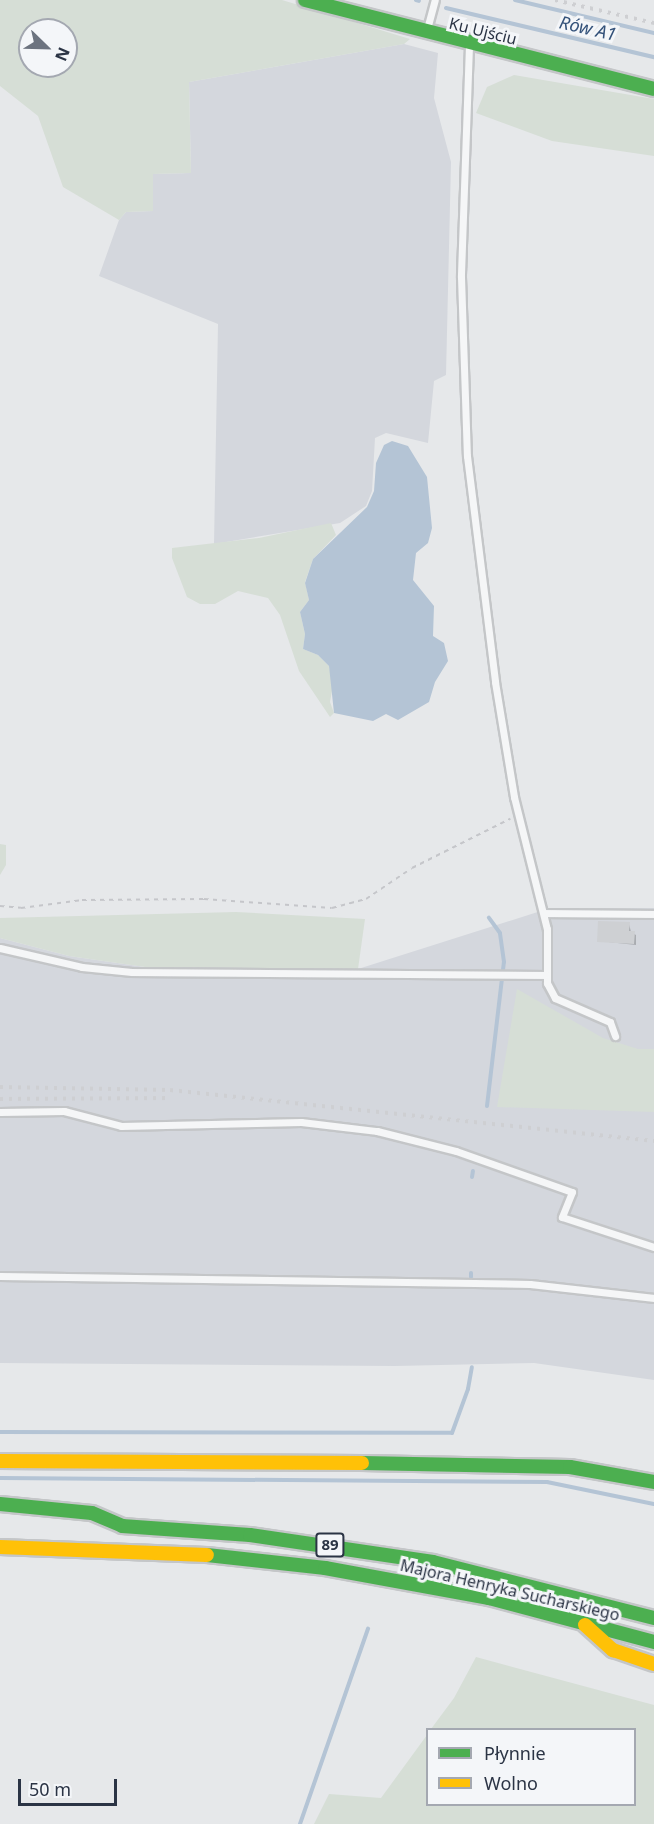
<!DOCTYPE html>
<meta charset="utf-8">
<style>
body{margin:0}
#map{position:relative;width:654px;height:1824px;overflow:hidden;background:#e6e8ea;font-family:"Noto Sans",sans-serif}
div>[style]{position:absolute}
.built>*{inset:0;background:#d4d7dd}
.green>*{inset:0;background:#d6ded6}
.water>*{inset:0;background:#b4c4d5}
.shadow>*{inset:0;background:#0003}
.stream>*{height:4px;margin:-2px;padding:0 2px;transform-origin:2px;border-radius:2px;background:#b4c4d5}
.building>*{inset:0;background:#ced0d3}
.path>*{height:2px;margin-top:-1px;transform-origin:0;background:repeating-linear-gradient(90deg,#c5c6ca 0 4.5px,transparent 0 9px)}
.roads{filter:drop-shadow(2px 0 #c4c6c8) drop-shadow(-2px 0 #c4c6c8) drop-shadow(0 2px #c4c6c8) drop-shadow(0 -2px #c4c6c8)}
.lane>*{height:7px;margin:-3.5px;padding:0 3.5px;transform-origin:3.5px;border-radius:3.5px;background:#f5f6f7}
.fast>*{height:14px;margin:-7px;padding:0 7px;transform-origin:7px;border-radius:7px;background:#4caf50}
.slow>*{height:14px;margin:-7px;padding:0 7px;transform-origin:7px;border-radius:7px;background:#ffc107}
.rail>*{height:4px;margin-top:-2px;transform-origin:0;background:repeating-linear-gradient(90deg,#cecfd2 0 3px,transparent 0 9px)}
span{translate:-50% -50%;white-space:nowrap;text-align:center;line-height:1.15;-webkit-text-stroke:6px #f4f6f9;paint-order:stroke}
.shield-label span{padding:2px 4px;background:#f4f6f9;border:2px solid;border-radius:4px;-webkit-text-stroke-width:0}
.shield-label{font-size:15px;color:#2b3445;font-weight:700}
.street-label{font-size:16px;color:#2b3445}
.water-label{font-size:18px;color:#34527a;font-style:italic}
.legend{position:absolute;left:426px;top:1728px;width:210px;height:78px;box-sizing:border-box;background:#f4f6f9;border:2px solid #a4a8b1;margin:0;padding:8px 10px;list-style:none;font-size:18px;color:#2b3445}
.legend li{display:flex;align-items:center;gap:12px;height:30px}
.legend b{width:30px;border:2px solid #a4a8b1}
.north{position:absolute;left:18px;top:18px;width:60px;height:60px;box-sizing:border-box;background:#f4f6f9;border:2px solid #a4a8b1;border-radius:50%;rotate:113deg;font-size:16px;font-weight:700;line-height:24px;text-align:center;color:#2b3445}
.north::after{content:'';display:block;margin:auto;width:21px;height:27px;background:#6c737f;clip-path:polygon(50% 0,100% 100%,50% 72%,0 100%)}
.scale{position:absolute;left:18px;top:1779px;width:99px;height:27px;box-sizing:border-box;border:3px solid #2b3445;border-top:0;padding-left:8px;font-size:18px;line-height:21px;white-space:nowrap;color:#2b3445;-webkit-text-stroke:4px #f4f6f9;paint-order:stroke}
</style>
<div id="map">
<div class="built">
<div style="clip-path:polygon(404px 44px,438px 53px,434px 98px,451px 162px,446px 375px,434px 381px,428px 443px,386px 433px,375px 438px,372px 491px,366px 506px,340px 523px,214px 544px,218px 324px,99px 276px,119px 220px,126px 212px,153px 211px,153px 174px,191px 173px,189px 82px)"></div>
<div style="clip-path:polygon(654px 908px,654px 1380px,534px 1363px,395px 1366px,0 1363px,0 938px,69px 956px,145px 967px,358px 969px,547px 909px)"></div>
</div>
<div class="green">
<div style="clip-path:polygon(evenodd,0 0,282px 0,410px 39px,404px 44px,189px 82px,191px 173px,153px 174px,153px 211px,126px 212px,119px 220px,63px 187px,38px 116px,0 86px,0 0,30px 30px,66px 30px,66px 66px,30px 66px,30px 30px)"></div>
<div style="clip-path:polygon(514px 75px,654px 99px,654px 156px,552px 141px,476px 113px,487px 87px)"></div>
<div style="clip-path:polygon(331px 523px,336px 535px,313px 559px,305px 582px,309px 600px,300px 612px,305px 634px,303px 649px,318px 655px,329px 666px,333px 685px,330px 702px,334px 713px,330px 717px,299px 671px,280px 615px,268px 598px,238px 591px,215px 604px,200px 604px,187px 597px,172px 558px,172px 548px,259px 538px)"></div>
<div style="clip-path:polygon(0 844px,6px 845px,6px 865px,0 875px)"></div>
<div style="clip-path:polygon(236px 912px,365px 919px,358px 969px,145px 967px,69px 956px,0 938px,0 918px)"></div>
<div style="clip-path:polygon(517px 989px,603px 1038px,638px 1049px,654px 1049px,654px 1112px,497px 1107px)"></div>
<div style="clip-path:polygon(476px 1657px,654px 1705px,654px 1824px,314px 1824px,329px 1794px,381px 1798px,427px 1735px,428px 1804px,634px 1804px,634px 1730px,431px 1729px,454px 1698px)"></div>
</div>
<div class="water">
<div style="clip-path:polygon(392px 441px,408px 446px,427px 477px,432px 528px,428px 543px,416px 553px,413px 580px,434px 606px,433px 636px,444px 643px,448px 661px,435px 682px,429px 702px,398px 720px,386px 714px,373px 721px,334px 713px,329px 666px,318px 655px,303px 649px,305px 634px,300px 612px,309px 600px,305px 583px,313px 559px,367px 507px,374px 491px,376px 463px,384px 445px)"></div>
</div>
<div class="shadow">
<div style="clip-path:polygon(629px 924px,631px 932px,636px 935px,636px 945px,599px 941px)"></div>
</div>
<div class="stream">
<div style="left:416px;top:0;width:3px;rotate:18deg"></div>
<div style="left:515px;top:0;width:143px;rotate:13.4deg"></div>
<div style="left:446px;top:8px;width:214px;rotate:13.3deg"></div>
<div style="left:487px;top:1106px;width:145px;rotate:-83.3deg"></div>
<div style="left:504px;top:962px;width:29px;rotate:-98deg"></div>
<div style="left:500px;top:933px;width:19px;rotate:-126deg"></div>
<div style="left:472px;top:1177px;width:6px;rotate:-81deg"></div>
<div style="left:471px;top:1277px;width:4px;rotate:-90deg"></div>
<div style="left:0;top:1432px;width:452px;rotate:0.1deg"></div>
<div style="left:452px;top:1433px;width:47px;rotate:-70deg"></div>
<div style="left:468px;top:1389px;width:22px;rotate:-80deg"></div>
<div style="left:0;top:1478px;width:547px;rotate:0.42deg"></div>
<div style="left:547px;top:1482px;width:109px;rotate:11.6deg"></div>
<div style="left:300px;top:1824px;width:207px;rotate:-70.8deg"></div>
</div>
<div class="building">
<div style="clip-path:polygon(598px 921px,630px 922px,629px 931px,635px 931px,634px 944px,597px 942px)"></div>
</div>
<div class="path">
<div style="left:0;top:906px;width:21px;rotate:5deg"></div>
<div style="left:21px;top:908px;width:62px;rotate:-7.5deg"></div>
<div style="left:82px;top:900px;width:122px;rotate:-0.5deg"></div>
<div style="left:204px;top:899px;width:128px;rotate:4deg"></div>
<div style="left:332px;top:908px;width:35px;rotate:-15deg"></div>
<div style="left:366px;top:899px;width:55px;rotate:-34deg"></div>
<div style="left:412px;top:868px;width:110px;rotate:-26.6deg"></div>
</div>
<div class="roads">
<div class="lane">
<div style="left:427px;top:29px;width:30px;rotate:-75deg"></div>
<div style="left:469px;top:45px;width:232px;rotate:92deg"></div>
<div style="left:461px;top:277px;width:179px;rotate:88.1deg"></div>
<div style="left:467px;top:456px;width:228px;rotate:82.9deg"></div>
<div style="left:495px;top:682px;width:117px;rotate:80.6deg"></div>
<div style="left:514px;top:797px;width:136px;rotate:76deg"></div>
<div style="left:547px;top:929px;width:54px;rotate:90deg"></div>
<div style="left:547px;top:983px;width:17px;rotate:62deg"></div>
<div style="left:555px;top:998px;width:60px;rotate:23.6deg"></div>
<div style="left:610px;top:1022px;width:15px;rotate:70deg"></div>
<div style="left:544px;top:913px;width:110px;rotate:0.5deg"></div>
<div style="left:0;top:948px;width:84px;rotate:13deg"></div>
<div style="left:82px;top:967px;width:50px;rotate:5.7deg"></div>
<div style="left:132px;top:972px;width:413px;rotate:0.4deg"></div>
<div style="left:0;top:1112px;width:64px;rotate:-0.9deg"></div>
<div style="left:64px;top:1111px;width:59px;rotate:14.7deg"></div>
<div style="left:121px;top:1126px;width:180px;rotate:-1.3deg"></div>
<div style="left:301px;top:1122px;width:77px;rotate:6.8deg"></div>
<div style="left:377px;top:1131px;width:81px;rotate:14.2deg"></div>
<div style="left:456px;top:1151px;width:123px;rotate:19.5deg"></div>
<div style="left:572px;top:1192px;width:27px;rotate:112deg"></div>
<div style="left:562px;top:1217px;width:97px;rotate:18.1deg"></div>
<div style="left:0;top:1276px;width:530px;rotate:0.86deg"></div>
<div style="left:530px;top:1284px;width:125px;rotate:6.4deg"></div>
</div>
<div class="fast">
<div style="left:305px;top:0;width:360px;rotate:14.3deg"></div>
<div style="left:362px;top:1463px;width:208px;rotate:1.1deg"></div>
<div style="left:570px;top:1467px;width:85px;rotate:10.1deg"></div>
<div style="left:0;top:1504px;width:92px;rotate:5.6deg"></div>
<div style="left:92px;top:1513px;width:33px;rotate:23deg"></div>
<div style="left:122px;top:1526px;width:128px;rotate:4deg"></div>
<div style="left:250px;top:1535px;width:185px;rotate:8.4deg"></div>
<div style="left:433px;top:1562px;width:228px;rotate:14.2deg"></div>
<div style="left:207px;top:1555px;width:119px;rotate:6.3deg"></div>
<div style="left:325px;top:1568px;width:167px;rotate:10.4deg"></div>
<div style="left:489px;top:1598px;width:171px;rotate:14.9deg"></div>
</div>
<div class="slow">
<div style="left:0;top:1461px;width:362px;rotate:0.3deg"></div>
<div style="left:0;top:1547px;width:207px;rotate:2.2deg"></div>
<div style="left:585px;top:1625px;width:38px;rotate:42deg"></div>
<div style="left:613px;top:1650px;width:43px;rotate:18.9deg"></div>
</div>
</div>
<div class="rail">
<div style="left:555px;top:0;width:102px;rotate:13.1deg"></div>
<div style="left:0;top:1087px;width:170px;rotate:1deg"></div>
<div style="left:170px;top:1090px;width:487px;rotate:6deg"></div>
<div style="left:0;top:1099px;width:170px;rotate:-0.3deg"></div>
</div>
<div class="shield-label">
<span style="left:330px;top:1545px">89</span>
</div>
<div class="street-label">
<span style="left:483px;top:31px;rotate:14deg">Ku Ujściu</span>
<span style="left:510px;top:1590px;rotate:13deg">Majora Henryka Sucharskiego</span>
</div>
<div class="water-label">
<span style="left:588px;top:28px;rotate:13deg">Rów A1</span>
</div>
<ul class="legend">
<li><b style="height:8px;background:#4caf50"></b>Płynnie</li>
<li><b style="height:8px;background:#ffc107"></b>Wolno</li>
</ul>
<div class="north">N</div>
<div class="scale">50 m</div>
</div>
